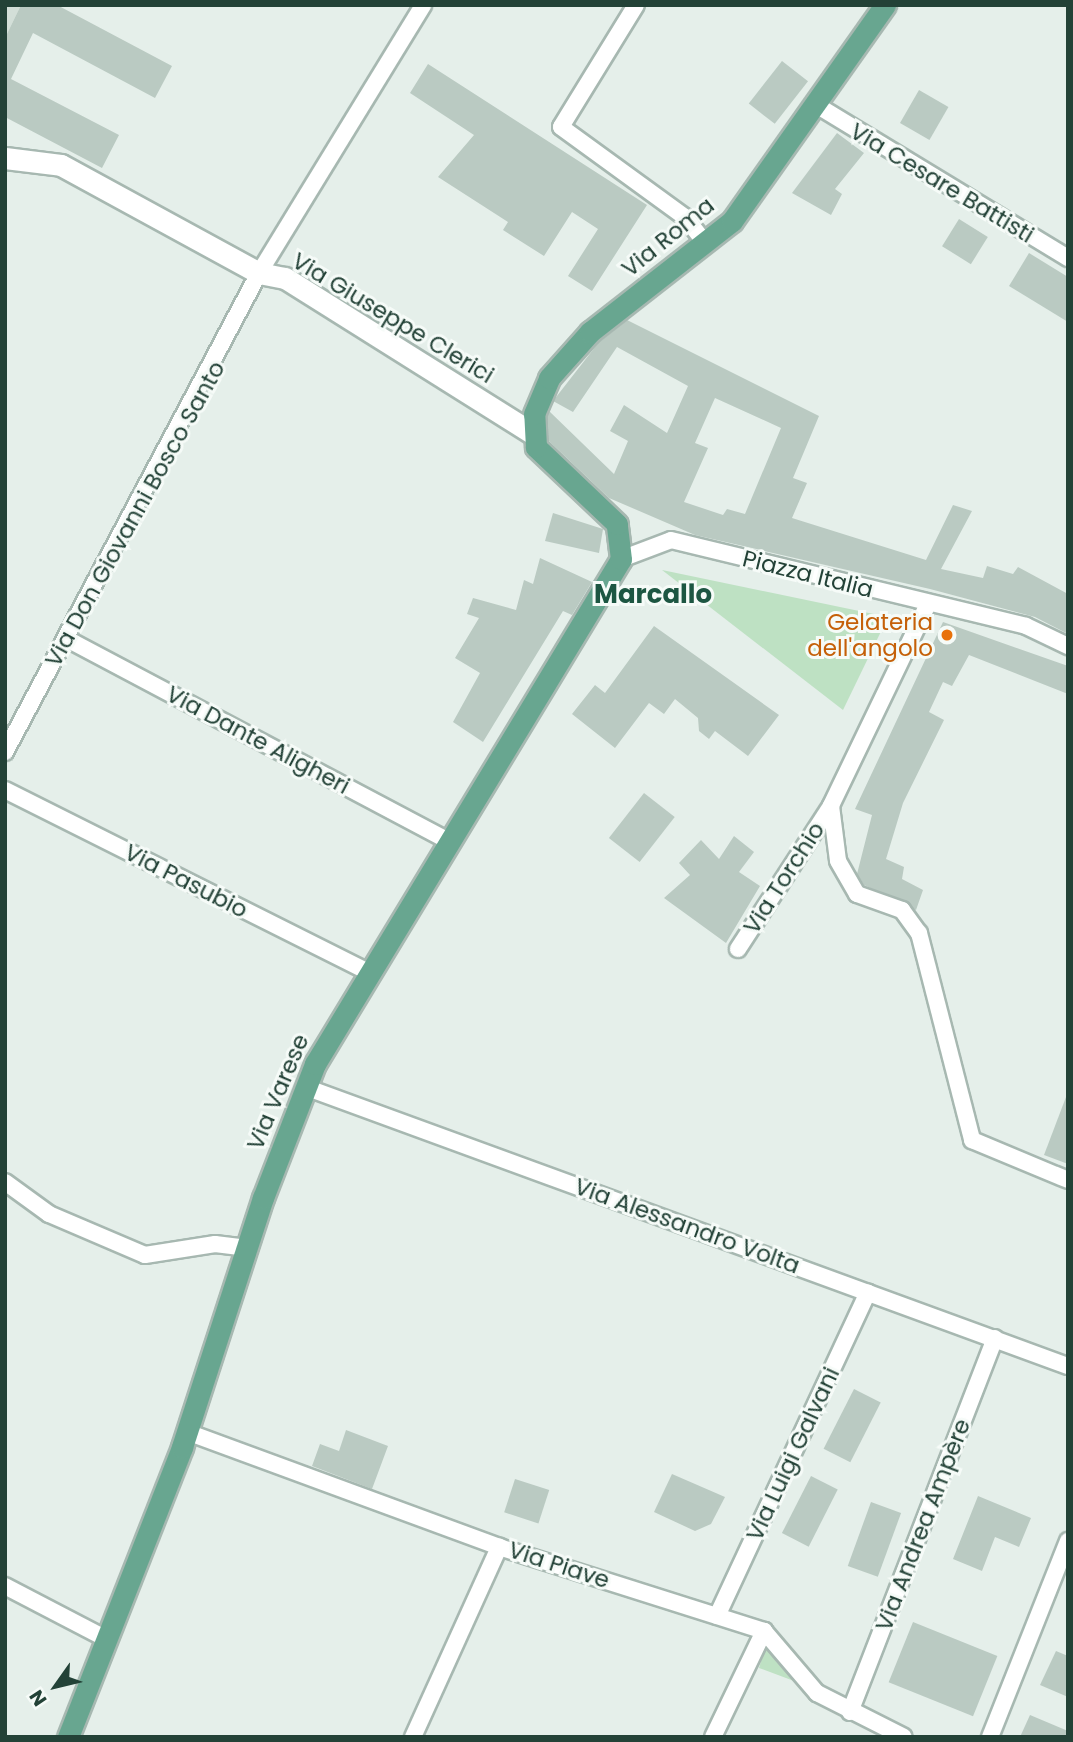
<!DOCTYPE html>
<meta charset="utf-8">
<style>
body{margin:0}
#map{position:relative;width:1073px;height:1742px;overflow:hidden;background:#e5efea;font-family:Poppins,sans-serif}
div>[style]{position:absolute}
.built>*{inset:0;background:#d3dfd8}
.green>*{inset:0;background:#bee1c3}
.building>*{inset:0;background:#bacac2;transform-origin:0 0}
.roads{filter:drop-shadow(2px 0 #a7b8b1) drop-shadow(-2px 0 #a7b8b1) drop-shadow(0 2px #a7b8b1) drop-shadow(0 -2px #a7b8b1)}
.minor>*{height:16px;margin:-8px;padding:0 8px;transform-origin:8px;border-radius:8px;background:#fff}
.tertiary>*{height:21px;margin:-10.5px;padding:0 10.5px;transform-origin:10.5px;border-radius:10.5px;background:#fff}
.primary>*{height:21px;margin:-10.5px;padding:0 10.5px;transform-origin:10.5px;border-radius:10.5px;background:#68a690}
.dots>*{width:19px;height:19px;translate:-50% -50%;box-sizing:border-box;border:4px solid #f6fbf8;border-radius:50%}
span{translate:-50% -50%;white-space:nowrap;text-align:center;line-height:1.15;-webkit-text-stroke:6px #f6fbf8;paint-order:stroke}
.street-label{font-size:23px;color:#234237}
.food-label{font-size:23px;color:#c56008}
.right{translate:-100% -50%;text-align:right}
.quarter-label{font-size:26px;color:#1d5642;font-weight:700}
.frame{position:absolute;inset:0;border:7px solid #234237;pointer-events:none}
.north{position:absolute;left:21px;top:1651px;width:70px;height:70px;-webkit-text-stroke:5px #f6fbf8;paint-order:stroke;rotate:236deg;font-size:19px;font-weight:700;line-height:28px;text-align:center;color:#234237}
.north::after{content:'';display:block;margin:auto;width:24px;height:32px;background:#234237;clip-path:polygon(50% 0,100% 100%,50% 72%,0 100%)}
</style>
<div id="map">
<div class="built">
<div style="clip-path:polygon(5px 5px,21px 5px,5px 38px)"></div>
</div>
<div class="green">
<div style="clip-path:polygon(662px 570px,888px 617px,843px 710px)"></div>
<div style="clip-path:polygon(765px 1648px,767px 1648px,794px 1681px,759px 1668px)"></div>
</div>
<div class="building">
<div style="clip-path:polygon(21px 5px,57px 5px,172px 66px,155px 98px,33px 33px,11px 79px,119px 135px,102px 168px,5px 117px,5px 38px)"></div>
<div style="left:782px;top:61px;width:33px;height:54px;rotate:38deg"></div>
<div style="clip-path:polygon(428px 64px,647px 205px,592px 291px,568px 276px,598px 229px,572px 212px,544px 256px,503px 230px,508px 222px,438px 177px,474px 135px,410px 93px)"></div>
<div style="left:919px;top:90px;width:34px;height:38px;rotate:30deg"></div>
<div style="clip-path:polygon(837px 133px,864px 153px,835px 189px,842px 194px,831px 215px,792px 193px)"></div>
<div style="left:959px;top:219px;width:34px;height:32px;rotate:32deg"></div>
<div style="clip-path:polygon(1029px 253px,1068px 277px,1068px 322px,1009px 286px)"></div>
<div style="clip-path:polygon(evenodd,627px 320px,819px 416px,793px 478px,807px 483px,792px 518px,926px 560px,953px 505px,972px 511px,941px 569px,983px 578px,987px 566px,1013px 574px,1018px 567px,1068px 594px,1068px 634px,1035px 617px,930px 589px,695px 535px,609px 498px,549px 441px,547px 418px,549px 411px,614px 474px,628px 441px,610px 431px,624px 405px,667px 433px,688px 386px,617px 347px,573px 412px,553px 401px,599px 342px,627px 320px,715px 398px,781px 428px,745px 514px,727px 509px,723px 515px,684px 502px,708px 448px,695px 443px,715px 398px)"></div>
<div style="clip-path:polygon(553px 513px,603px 529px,599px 553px,545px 541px)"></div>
<div style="clip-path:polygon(540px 558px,592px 582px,572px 615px,563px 611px,483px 742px,453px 722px,480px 673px,455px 658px,479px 618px,467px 614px,473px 598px,516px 610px,524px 580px,533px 584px)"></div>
<div style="clip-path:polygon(943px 622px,1068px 666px,1068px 694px,969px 655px,952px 686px,943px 682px,929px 712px,944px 720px,903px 803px,886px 859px,904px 867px,902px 879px,923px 890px,916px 910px,864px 885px,857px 874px,872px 815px,855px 809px)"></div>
<div style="clip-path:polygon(654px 626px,779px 715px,748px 756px,715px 731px,709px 739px,699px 731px,698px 718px,675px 699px,664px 714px,649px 703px,615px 748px,572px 714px,595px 685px,605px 693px)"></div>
<div style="left:644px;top:793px;width:39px;height:57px;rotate:38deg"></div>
<div style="clip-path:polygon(734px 836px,754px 852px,739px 872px,760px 886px,726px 943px,664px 898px,690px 875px,679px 863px,701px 840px,719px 859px)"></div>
<div style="clip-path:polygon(1066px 1097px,1068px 1097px,1068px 1164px,1044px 1155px)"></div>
<div style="left:854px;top:1389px;width:30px;height:67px;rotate:27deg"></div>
<div style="clip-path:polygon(346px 1430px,388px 1446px,372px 1489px,312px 1466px,320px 1444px,339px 1451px)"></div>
<div style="clip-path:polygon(672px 1474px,725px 1497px,711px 1524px,695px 1531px,654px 1512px)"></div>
<div style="left:811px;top:1476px;width:30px;height:64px;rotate:27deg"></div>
<div style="left:515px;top:1479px;width:36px;height:35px;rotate:18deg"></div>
<div style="clip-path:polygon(978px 1496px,1031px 1518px,1019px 1547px,995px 1537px,982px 1571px,953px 1559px)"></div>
<div style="left:871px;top:1502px;width:32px;height:68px;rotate:20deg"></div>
<div style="left:913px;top:1622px;width:91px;height:65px;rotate:22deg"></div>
<div style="clip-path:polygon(1056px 1651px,1068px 1656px,1068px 1697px,1040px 1685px)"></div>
<div style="clip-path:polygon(1030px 1715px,1068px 1731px,1068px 1737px,1020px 1737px)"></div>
</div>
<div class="roads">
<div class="minor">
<div style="left:636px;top:5px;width:143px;rotate:121.6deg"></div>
<div style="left:561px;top:127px;width:153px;rotate:36deg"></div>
<div style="left:685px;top:217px;width:34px;rotate:52deg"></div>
<div style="left:818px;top:106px;width:293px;rotate:31.3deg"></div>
<div style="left:621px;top:559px;width:53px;rotate:-20.8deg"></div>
<div style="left:671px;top:540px;width:365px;rotate:13.6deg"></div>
<div style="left:1026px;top:626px;width:47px;rotate:25.5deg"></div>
<div style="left:928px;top:604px;width:224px;rotate:115.7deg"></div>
<div style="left:831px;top:806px;width:55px;rotate:82.7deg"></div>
<div style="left:838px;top:861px;width:38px;rotate:60deg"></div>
<div style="left:857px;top:894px;width:48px;rotate:19.6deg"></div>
<div style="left:902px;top:910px;width:29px;rotate:54deg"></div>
<div style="left:919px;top:933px;width:214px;rotate:75.6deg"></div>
<div style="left:972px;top:1140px;width:104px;rotate:22.6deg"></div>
<div style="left:67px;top:639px;width:432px;rotate:27.9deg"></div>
<div style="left:5px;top:752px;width:542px;rotate:-62.06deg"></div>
<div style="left:259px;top:273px;width:314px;rotate:-58.5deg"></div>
<div style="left:5px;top:790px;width:405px;rotate:26.6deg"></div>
<div style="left:738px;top:949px;width:171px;rotate:-57deg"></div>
<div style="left:305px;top:1087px;width:812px;rotate:20.09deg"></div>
<div style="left:5px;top:1182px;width:54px;rotate:36deg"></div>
<div style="left:49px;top:1214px;width:104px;rotate:23.1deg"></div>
<div style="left:145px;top:1255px;width:71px;rotate:-8.9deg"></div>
<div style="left:215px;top:1244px;width:31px;rotate:7deg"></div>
<div style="left:187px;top:1432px;width:333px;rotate:20.2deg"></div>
<div style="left:499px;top:1547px;width:278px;rotate:17.6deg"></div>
<div style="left:764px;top:1631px;width:82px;rotate:49.5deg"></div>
<div style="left:817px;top:1693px;width:97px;rotate:26.8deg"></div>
<div style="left:5px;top:1586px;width:115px;rotate:27.5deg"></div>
<div style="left:717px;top:1616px;width:357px;rotate:-65deg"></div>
<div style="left:850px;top:1712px;width:401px;rotate:-68.8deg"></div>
<div style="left:413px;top:1737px;width:209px;rotate:-65.6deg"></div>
<div style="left:713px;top:1737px;width:118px;rotate:-64.3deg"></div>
<div style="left:990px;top:1737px;width:211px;rotate:-68.3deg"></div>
</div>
<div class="tertiary">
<div style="left:5px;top:158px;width:56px;rotate:7.1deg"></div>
<div style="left:61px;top:165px;width:226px;rotate:28.6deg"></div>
<div style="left:259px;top:273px;width:26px;rotate:11deg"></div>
<div style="left:285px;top:278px;width:292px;rotate:32.1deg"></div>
</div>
<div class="primary">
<div style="left:68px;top:1737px;width:312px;rotate:-68.5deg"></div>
<div style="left:182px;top:1447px;width:262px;rotate:-72deg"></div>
<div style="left:263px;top:1198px;width:144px;rotate:-68.8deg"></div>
<div style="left:315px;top:1064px;width:590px;rotate:-58.79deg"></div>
<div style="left:621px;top:559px;width:35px;rotate:-97deg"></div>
<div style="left:617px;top:524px;width:112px;rotate:-136.5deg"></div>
<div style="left:536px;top:447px;width:33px;rotate:-93deg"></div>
<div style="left:534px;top:414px;width:39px;rotate:-67deg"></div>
<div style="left:549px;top:378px;width:62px;rotate:-48.3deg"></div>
<div style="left:590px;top:332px;width:180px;rotate:-38deg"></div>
<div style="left:732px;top:221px;width:265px;rotate:-54.7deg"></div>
</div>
</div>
<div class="dots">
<div style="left:947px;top:635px;background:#e8710a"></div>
</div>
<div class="street-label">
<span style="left:942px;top:183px;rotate:31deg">Via Cesare Battisti</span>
<span style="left:668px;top:237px;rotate:-39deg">Via Roma</span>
<span style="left:393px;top:318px;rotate:31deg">Via Giuseppe Clerici</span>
<span style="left:135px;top:514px;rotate:-61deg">Via Don Giovanni Bosco Santo</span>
<span style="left:808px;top:574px;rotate:14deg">Piazza Italia</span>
<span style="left:258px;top:740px;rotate:28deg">Via Dante Aligheri</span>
<span style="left:784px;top:878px;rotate:-57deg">Via Torchio</span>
<span style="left:186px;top:881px;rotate:27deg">Via Pasubio</span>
<span style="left:278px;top:1092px;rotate:-67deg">Via Varese</span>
<span style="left:687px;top:1226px;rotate:20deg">Via Alessandro Volta</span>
<span style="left:793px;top:1454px;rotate:-65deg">Via Luigi Galvani</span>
<span style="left:923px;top:1525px;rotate:-69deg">Via Andrea Ampère</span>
<span style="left:559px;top:1565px;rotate:18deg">Via Piave</span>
</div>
<div class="food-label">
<span class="right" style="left:933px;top:635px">Gelateria<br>dell'angolo</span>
</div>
<div class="quarter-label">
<span style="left:653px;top:595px">Marcallo</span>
</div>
<div class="frame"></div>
<div class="north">N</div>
</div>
